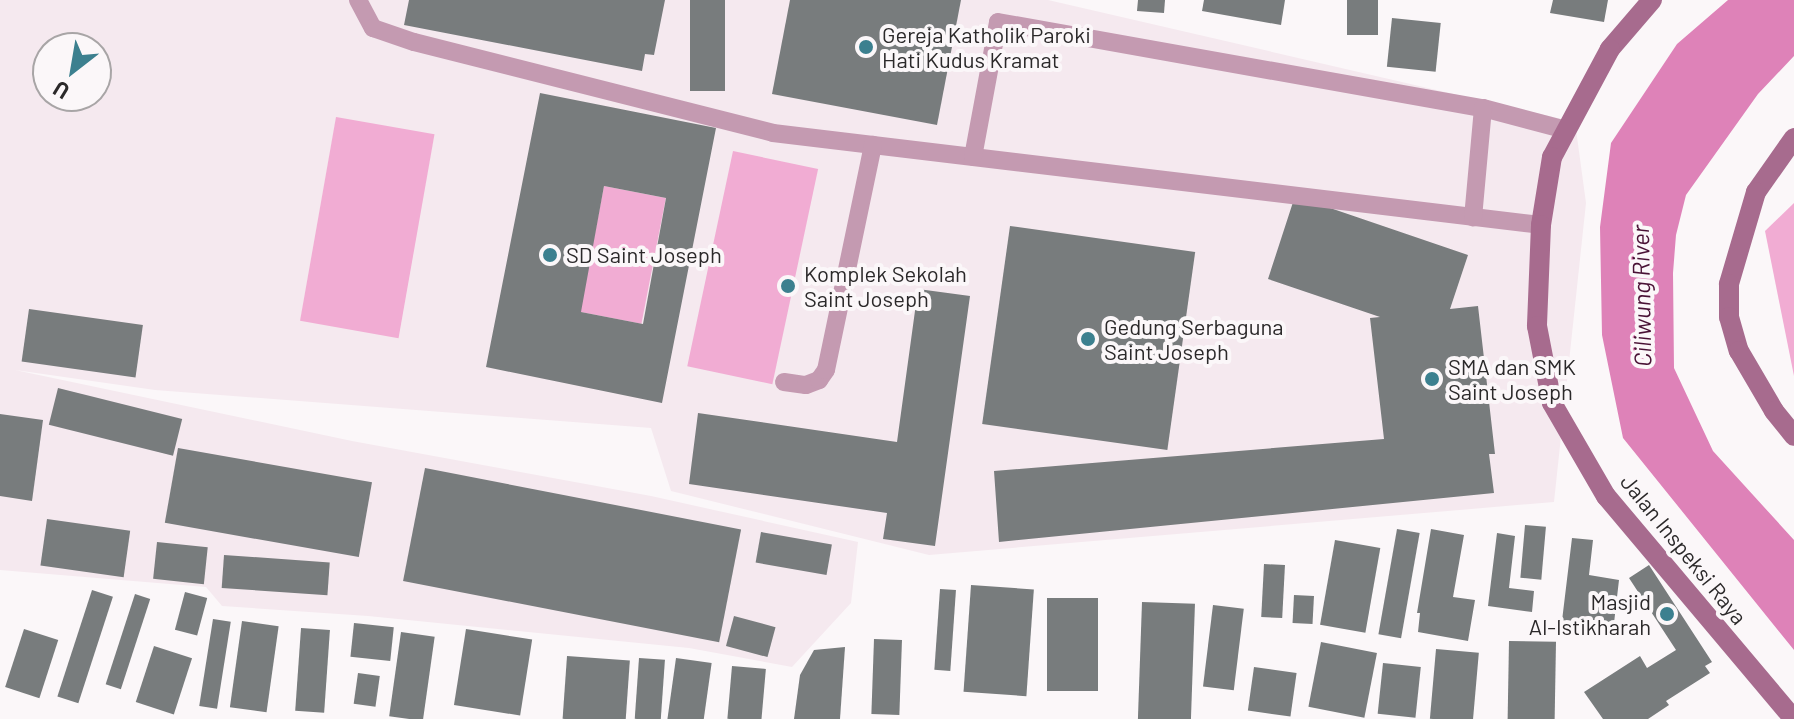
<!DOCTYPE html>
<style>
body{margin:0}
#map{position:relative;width:1794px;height:719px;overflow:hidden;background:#fbf7f9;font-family:Barlow,sans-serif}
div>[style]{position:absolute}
.built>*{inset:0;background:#f5e9ef}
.green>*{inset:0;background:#f1acd3;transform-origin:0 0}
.water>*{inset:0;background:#de82b8}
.building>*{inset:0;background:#787c7d;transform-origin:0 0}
.lane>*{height:18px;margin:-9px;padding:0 9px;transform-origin:9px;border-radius:9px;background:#c49ab1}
.secondary>*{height:20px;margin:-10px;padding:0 10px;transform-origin:10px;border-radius:10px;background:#a76b8e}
.dots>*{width:22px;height:22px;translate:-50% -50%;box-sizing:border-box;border:4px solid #fbf7f9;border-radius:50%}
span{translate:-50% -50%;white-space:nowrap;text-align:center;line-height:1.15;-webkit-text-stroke:8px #fbf7f9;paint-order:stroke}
.poi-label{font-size:22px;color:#2b292a}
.left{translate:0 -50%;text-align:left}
.right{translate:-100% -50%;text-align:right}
.street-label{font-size:22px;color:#2b292a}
.water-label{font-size:24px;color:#491135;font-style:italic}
.north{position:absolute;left:32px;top:32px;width:80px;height:80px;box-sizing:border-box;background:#fbf7f9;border:2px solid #a8a5a6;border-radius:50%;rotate:211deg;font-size:22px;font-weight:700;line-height:32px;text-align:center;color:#2b292a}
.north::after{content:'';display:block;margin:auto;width:28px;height:36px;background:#3c808f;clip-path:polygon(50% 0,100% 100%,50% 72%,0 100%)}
</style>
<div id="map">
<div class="built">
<div style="clip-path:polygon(evenodd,0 0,1048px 0,1575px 122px,1586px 203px,1554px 502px,929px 555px,671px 491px,651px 428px,155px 390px,15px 370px,352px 441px,651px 496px,858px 542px,851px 603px,792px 667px,689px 648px,368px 616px,222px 606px,206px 587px,0 570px,0 0,48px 48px,96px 48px,96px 96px,48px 96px,48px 48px)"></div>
</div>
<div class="green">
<div style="left:336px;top:117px;width:100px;height:207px;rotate:10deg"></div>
<div style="left:733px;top:151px;width:87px;height:220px;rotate:12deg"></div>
<div style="left:604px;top:186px;width:63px;height:128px;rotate:11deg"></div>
<div style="clip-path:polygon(1794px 203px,1794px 376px,1765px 231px)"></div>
</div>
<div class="water">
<div style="clip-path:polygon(1728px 0,1794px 0,1794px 56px,1758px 94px,1686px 195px,1676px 235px,1673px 273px,1674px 368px,1713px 451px,1794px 540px,1794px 650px,1623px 438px,1602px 335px,1600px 227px,1611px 143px,1677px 44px)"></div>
</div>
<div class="building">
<div style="clip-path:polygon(409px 0,665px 0,654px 55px,645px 54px,642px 71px,404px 25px)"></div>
<div style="left:690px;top:0;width:35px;height:91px"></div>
<div style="clip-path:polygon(790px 0,961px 0,937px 125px,772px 94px)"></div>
<div style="clip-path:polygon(1138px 0,1165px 0,1164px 13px,1137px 11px)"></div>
<div style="clip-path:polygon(1204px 0,1285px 0,1281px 25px,1202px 11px)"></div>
<div style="left:1347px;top:0;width:31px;height:35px"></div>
<div style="clip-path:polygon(1553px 0,1608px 0,1604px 22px,1550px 13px)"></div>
<div style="left:1392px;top:18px;width:49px;height:49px;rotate:6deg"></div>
<div style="clip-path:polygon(evenodd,540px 93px,716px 128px,662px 403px,486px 367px,540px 93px,604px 186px,666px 198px,643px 324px,581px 312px,604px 186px)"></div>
<div style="clip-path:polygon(1295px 196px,1468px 255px,1450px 309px,1478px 306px,1495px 454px,1489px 454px,1494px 493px,999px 542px,994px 471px,1384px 439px,1370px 318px,1380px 317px,1268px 279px)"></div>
<div style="left:1010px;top:226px;width:187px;height:200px;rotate:8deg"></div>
<div style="clip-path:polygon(918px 289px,970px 296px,935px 546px,883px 539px,887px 513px,689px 484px,698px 413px,897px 442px)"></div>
<div style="left:29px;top:309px;width:115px;height:53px;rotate:8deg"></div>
<div style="left:58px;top:388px;width:128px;height:38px;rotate:14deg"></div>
<div style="clip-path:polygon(0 414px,43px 420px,32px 501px,0 496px)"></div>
<div style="left:178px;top:448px;width:197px;height:76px;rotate:10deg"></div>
<div style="left:425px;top:468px;width:322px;height:115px;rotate:11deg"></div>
<div style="left:47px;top:519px;width:84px;height:47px;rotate:8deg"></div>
<div style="left:1525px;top:525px;width:21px;height:53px;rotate:5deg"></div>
<div style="left:1397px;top:529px;width:23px;height:107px;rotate:10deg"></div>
<div style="clip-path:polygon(1431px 529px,1464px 535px,1453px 597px,1475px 600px,1468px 641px,1418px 632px,1420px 613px,1417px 613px)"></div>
<div style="left:761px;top:532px;width:72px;height:31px;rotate:10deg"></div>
<div style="clip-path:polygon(1497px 533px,1515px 536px,1509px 588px,1534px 591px,1532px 612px,1488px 606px)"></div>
<div style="clip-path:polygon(1572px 538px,1593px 540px,1589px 575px,1619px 580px,1614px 623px,1586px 619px,1584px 632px,1561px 629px)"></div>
<div style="left:1335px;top:540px;width:46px;height:86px;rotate:10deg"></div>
<div style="left:157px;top:542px;width:51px;height:37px;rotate:6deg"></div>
<div style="left:224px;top:555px;width:106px;height:33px;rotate:4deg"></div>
<div style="left:1264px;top:564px;width:21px;height:53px;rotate:3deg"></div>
<div style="clip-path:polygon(1649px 565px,1712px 662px,1705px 666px,1710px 673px,1666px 701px,1669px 705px,1648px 719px,1603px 719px,1584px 692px,1640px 656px,1647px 668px,1676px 650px,1629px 578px)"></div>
<div style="left:971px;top:585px;width:63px;height:107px;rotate:4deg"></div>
<div style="left:940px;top:589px;width:16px;height:81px;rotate:4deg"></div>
<div style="left:92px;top:590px;width:22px;height:112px;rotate:18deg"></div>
<div style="left:185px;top:592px;width:23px;height:39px;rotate:15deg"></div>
<div style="left:135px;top:594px;width:16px;height:95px;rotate:18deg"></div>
<div style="left:1294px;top:595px;width:20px;height:28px;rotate:3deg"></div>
<div style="left:1047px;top:598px;width:51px;height:93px"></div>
<div style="left:1142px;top:602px;width:53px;height:117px;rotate:2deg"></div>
<div style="left:1213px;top:605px;width:31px;height:82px;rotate:7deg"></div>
<div style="left:734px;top:616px;width:43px;height:31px;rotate:15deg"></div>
<div style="left:213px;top:619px;width:18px;height:88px;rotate:9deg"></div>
<div style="left:242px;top:621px;width:37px;height:87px;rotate:8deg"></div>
<div style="left:354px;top:623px;width:40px;height:34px;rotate:6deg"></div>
<div style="left:301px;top:628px;width:29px;height:83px;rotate:4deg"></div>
<div style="left:24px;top:629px;width:36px;height:61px;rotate:18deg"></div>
<div style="left:466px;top:629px;width:67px;height:77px;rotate:9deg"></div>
<div style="left:401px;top:632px;width:34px;height:85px;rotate:8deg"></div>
<div style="left:874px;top:639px;width:28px;height:75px;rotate:2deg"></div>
<div style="left:1509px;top:641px;width:47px;height:78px;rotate:1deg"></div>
<div style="left:1321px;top:642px;width:57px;height:66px;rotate:11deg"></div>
<div style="left:154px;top:646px;width:40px;height:59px;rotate:18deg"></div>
<div style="clip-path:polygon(845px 647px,840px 719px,794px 719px,800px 675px,814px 650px)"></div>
<div style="left:1436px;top:649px;width:43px;height:70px;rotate:5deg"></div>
<div style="left:567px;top:656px;width:63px;height:63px;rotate:4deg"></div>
<div style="left:639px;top:658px;width:26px;height:61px;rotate:4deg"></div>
<div style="left:676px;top:658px;width:36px;height:62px;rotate:8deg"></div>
<div style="left:1383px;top:663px;width:38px;height:51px;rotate:6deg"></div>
<div style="left:732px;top:666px;width:34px;height:53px;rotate:5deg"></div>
<div style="left:1254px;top:667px;width:43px;height:44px;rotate:8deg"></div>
<div style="left:358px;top:673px;width:22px;height:31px;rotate:8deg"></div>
</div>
<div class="lane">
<div style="left:358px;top:0;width:32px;rotate:62deg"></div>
<div style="left:373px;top:28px;width:43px;rotate:18.9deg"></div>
<div style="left:414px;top:42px;width:370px;rotate:14.2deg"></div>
<div style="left:773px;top:133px;width:773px;rotate:6.83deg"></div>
<div style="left:1483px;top:108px;width:86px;rotate:14.8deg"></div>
<div style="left:973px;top:157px;width:137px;rotate:-79.5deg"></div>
<div style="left:998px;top:22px;width:493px;rotate:10.1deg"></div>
<div style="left:1483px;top:108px;width:110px;rotate:95.2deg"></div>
<div style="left:784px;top:382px;width:22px;rotate:8deg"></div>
<div style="left:806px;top:385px;width:14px;rotate:-21deg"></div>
<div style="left:819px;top:380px;width:12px;rotate:-55deg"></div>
<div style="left:826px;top:370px;width:230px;rotate:-78.2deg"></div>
</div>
<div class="secondary">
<div style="left:1652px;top:0;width:65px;rotate:130.6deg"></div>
<div style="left:1610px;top:49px;width:123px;rotate:118.2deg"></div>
<div style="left:1552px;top:157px;width:69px;rotate:99.2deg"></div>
<div style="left:1541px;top:225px;width:101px;rotate:92.3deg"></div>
<div style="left:1537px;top:326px;width:78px;rotate:79deg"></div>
<div style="left:1552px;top:403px;width:108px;rotate:59.9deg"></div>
<div style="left:1606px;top:496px;width:292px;rotate:49.9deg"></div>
<div style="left:1794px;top:138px;width:66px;rotate:125.1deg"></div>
<div style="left:1756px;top:192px;width:96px;rotate:106.4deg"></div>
<div style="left:1729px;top:284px;width:33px;rotate:90deg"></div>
<div style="left:1729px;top:317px;width:35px;rotate:74deg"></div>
<div style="left:1739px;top:351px;width:69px;rotate:59.7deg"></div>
<div style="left:1774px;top:411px;width:32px;rotate:51deg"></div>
</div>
<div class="dots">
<div style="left:866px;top:47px;background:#3c808f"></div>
<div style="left:550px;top:255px;background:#3c808f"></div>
<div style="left:788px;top:286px;background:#3c808f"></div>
<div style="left:1088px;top:339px;background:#3c808f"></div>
<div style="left:1432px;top:379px;background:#3c808f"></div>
<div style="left:1667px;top:614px;background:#3c808f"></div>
</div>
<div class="poi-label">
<span class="left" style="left:882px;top:47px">Gereja Katholik Paroki<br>Hati Kudus Kramat</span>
<span class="left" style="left:566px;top:255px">SD Saint Joseph</span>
<span class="left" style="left:804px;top:286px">Komplek Sekolah<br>Saint Joseph</span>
<span class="left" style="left:1104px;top:339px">Gedung Serbaguna<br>Saint Joseph</span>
<span class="left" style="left:1448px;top:379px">SMA dan SMK<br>Saint Joseph</span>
<span class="right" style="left:1651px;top:614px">Masjid<br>Al-Istikharah</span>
</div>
<div class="street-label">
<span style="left:1684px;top:549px;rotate:51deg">Jalan Inspeksi Raya</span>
</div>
<div class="water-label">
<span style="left:1641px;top:296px;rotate:-91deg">Ciliwung River</span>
</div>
<div class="north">U</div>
</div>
